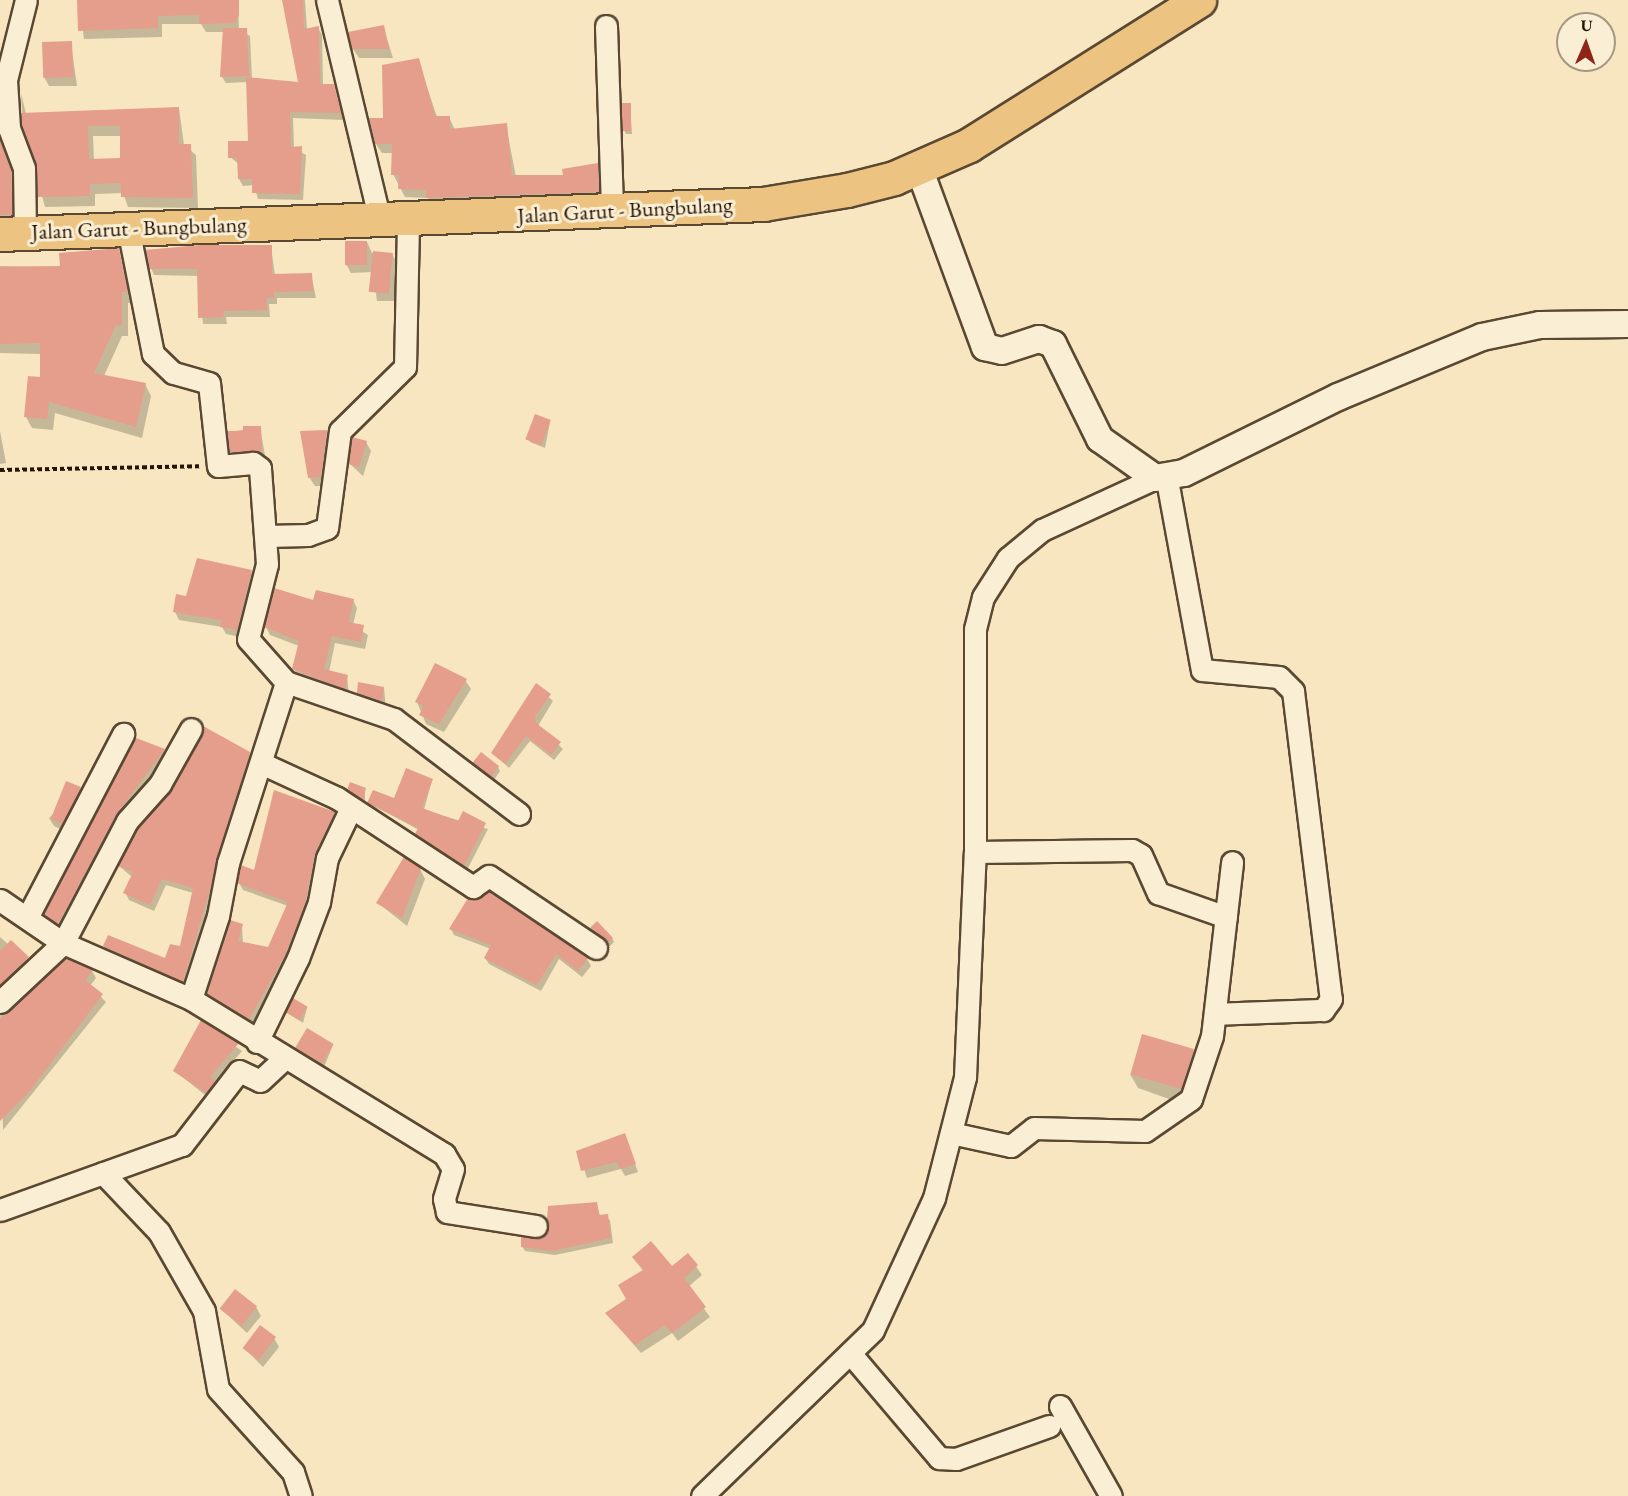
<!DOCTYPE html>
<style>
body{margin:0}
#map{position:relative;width:1628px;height:1496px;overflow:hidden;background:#f7e6bf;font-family:"EB Garamond",serif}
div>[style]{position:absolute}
.shadow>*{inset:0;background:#0003}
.building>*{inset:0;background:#e59d8c;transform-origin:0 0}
.path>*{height:4px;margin-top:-2px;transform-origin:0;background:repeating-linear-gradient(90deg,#261304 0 4.5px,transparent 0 7.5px)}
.roads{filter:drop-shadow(2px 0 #5a4833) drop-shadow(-2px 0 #5a4833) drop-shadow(0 2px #5a4833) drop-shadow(0 -2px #5a4833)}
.minor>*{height:21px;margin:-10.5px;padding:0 10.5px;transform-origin:10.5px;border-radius:10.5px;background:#faefd5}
.tertiary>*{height:26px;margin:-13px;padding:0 13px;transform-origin:13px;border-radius:13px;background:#faefd5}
.primary>*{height:33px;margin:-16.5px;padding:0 16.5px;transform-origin:16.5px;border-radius:16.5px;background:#ecc380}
span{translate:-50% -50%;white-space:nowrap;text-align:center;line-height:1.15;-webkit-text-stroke:6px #faefd5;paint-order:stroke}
.street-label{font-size:22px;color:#261304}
.north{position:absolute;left:1556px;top:12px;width:60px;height:60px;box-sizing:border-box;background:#faefd5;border:2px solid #a59781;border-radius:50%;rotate:2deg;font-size:16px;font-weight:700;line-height:24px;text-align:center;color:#261304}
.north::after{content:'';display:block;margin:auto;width:21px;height:27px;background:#8f2418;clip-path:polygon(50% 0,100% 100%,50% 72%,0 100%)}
</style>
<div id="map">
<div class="shadow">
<div style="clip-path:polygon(79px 0,238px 0,239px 30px,250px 36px,252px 79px,299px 83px,284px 0,305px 0,307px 30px,318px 28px,322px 35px,323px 86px,333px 86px,344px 120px,293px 118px,294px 148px,306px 155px,303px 200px,258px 199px,254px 185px,243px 186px,239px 179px,239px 164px,230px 157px,249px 142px,248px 82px,226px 83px,222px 77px,225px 32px,206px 32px,201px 24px,162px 24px,162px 37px,84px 39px)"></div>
<div style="clip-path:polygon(383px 26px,393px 58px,359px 58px,353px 49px)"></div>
<div style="clip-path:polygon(71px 43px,77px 86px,49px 86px,44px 77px)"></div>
<div style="clip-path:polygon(418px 60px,437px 117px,449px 117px,455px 130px,506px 125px,516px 177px,565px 176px,597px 165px,603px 201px,433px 207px,428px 198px,405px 197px,393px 174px,394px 153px,382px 153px,376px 144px)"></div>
<div style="clip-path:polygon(evenodd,21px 93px,26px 114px,179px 108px,184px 145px,196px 155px,198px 208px,128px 207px,123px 193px,95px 194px,95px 206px,45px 207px,23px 125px,21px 93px,93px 136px,121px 136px,122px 160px,94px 160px,93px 136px)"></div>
<div style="clip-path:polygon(630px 104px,632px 134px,626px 134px,624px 130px)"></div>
<div style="clip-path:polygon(0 138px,15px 180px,16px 222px,0 223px)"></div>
<div style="clip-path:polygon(367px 242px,372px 253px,392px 254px,397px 263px,395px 301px,377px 301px,373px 272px,351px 273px,346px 264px)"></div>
<div style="clip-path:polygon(271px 247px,275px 275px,311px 274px,316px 298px,277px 298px,277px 304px,269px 304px,270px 317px,226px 317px,227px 324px,203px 324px,198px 276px,154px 275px,151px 268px)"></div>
<div style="clip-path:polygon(118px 250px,133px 303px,128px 303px,128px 336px,122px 336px,104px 376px,145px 384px,151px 396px,142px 438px,55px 413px,53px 430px,32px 428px,26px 417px,41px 378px,41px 354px,0 353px,0 266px,61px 267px)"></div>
<div style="clip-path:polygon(550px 422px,545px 448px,530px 442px,528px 438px)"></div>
<div style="clip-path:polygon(260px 427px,266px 461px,236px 461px,229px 432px)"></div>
<div style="clip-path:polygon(0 431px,6px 463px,0 464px)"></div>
<div style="clip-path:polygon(326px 432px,331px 440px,325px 486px,315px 486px,309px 477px)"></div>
<div style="clip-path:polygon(366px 442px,371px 451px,363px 476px,350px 464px)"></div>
<div style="clip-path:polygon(251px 572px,256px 579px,241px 637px,226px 634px,222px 627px,179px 620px,175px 612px,187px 598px)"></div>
<div style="clip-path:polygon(353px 600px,357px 608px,353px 625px,368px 635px,365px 649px,335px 643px,329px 672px,347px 676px,349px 696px,298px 677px,294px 669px,299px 646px,270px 635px,266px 627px,314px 602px)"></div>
<div style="clip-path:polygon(465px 680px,471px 689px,444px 732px,426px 724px,417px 702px)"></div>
<div style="clip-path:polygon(536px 686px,553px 701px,538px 726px,563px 749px,554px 760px,530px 741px,509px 768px,493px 753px)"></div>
<div style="clip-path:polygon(384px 688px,386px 709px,363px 701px,358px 692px)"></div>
<div style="clip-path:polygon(137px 739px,165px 752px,113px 822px,165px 752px,167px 756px,118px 821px,62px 929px,45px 914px)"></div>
<div style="clip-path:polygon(249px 753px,253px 760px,187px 988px,109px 954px,104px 946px,166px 960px,181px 948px,193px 893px,166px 885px,154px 911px,129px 900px,125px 892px,132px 877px,119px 866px)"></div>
<div style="clip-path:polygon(475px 763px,498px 767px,500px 771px,494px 780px)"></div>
<div style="clip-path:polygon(432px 780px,424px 810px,488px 829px,467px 870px,420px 839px,419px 830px,369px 803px,395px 800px)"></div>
<div style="clip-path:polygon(80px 788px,85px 795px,66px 832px,54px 826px,49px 818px)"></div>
<div style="clip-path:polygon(349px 789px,365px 789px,365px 802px,351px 793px)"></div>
<div style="clip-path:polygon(334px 813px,338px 820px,308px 911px,261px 1018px,257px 1016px,252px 1025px,208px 993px,242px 925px,243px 944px,269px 949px,288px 906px,243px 890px,239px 883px)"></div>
<div style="clip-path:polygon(420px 869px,425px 879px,407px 926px,378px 903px)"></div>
<div style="clip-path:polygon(489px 893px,587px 959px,591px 966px,582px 977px,559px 959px,541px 991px,489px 964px,485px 958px,491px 949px,454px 935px,451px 929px)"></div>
<div style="clip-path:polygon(591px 929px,612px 938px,614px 942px,610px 946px)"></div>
<div style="clip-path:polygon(0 937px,32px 965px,0 995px)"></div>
<div style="clip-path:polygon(66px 960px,92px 971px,96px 978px,90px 986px,106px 1002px,3px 1130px,0 1013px,9px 1013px)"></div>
<div style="clip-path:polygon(307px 1008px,303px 1023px,287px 1012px)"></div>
<div style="clip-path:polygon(201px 1022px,242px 1051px,215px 1082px,218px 1088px,210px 1099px,175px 1071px)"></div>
<div style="clip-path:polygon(333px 1045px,324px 1067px,297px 1048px)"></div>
<div style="clip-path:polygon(1193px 1050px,1201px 1064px,1186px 1105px,1138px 1088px,1130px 1074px)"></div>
<div style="clip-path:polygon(624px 1134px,638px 1172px,625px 1176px,621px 1169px,587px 1178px,578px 1152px)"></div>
<div style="clip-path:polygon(597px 1204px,600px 1216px,610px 1220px,613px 1243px,555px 1255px,525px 1251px,522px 1246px)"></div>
<div style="clip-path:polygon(688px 1255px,702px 1275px,688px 1287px,710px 1317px,678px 1341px,672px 1333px,641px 1353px,607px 1314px,628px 1299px,643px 1271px,634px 1257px,672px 1268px)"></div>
<div style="clip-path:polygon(256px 1307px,261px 1316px,247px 1333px,221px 1309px)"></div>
<div style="clip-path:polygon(274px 1338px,279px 1347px,263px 1367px,244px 1348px)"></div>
</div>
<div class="building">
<div style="clip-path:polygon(77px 0,239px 0,239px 15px,235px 23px,199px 24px,199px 15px,158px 16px,158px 28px,78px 31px)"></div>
<div style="clip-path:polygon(282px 0,303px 0,304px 29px,319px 26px,320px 84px,334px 84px,341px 113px,290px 112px,291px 147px,302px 146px,300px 194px,252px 193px,252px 179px,238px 179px,237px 158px,228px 158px,228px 141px,248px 141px,246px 77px,298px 82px)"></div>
<div style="clip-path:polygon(384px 25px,389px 49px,352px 49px,348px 32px)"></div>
<div style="clip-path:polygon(223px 28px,247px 28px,249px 76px,220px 77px)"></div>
<div style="left:72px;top:41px;width:36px;height:30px;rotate:88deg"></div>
<div style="clip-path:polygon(419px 58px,435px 116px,450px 116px,450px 129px,507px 123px,512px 175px,563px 175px,562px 169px,598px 163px,599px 192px,426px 198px,426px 190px,398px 189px,399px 175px,391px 175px,392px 144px,375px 144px,369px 118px,383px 118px,382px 65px)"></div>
<div style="clip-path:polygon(evenodd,19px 90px,21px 113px,179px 107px,179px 144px,191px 144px,193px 198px,121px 197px,121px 183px,90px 184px,90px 196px,37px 197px,37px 167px,22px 125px,19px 90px,88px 126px,120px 126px,120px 158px,89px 159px,88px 126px)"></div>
<div style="left:621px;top:103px;width:10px;height:28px"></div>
<div style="clip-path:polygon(0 140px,11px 170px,12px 215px,0 215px)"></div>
<div style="left:345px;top:241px;width:22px;height:24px"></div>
<div style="clip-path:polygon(200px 245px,272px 245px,272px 274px,312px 273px,313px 291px,274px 292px,274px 298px,266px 298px,267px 310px,223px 311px,224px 317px,198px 318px,197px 269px,149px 269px,145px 250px)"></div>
<div style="clip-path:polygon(119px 248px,128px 292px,122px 292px,122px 325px,116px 325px,94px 373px,146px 383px,136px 427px,49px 402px,47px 419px,24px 417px,28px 376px,40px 377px,40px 343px,0 344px,0 267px,60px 266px,59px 253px)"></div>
<div style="left:373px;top:251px;width:20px;height:41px;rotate:6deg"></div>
<div style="left:535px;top:414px;width:17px;height:27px;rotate:21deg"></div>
<div style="clip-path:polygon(243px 426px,261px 426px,262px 452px,229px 452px,227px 431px,243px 431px)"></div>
<div style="clip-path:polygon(327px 430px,321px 477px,308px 478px,300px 431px)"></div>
<div style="clip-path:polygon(352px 437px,367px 441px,359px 467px,348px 464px)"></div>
<div style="clip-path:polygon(197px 558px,252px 570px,237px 630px,220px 627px,221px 620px,173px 612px,176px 594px,186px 596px)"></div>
<div style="clip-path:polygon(274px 588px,313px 600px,316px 590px,354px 599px,348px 622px,364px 625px,361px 642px,332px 636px,324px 669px,348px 675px,345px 689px,292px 669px,299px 641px,264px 627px)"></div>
<div style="clip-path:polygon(435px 663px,467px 679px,439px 724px,419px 715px,424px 706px,415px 702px)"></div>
<div style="clip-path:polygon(358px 682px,384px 687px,382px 701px,357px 693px)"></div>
<div style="clip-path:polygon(536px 683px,551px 694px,535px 716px,536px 723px,561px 742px,551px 755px,526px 736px,505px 764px,491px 753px)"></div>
<div style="clip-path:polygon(203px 726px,250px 752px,183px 982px,103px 946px,108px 935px,165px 958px,170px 944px,180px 946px,193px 888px,162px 879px,150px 905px,123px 893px,133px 872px,118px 866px,138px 828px,171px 790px)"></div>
<div style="clip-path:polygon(136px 738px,165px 749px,116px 815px,58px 924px,43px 914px)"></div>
<div style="left:481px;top:752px;width:23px;height:14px;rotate:38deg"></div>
<div style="clip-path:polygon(406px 768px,433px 779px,422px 808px,458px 821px,463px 811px,486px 823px,464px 866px,415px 834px,418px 828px,367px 803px,373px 790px,394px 798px)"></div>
<div style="left:66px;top:781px;width:16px;height:41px;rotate:22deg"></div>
<div style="clip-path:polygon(350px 782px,366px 788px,363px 800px,347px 790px)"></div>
<div style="clip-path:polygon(274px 790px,335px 812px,315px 853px,305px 904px,285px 955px,249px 1019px,206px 993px,230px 920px,243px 924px,238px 941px,268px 947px,288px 902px,237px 883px,241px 865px,254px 870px)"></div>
<div style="clip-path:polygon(404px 857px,421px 868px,402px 918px,376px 903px)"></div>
<div style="clip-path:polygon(489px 891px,588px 958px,578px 971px,556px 954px,537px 985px,484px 958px,491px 945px,449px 929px,468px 898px)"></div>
<div style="clip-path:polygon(597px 921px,613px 938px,608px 943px,590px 928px)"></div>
<div style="clip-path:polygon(11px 940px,29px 957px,0 985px,0 951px)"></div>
<div style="clip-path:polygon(66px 958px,93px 970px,85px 980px,103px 994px,29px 1092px,0 1121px,0 1019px)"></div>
<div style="left:293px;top:998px;width:17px;height:16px;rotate:31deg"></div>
<div style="clip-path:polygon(201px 1020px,239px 1043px,210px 1077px,216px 1081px,206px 1093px,173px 1071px)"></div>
<div style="left:307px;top:1028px;width:31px;height:23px;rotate:31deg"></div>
<div style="left:1142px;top:1034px;width:54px;height:42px;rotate:16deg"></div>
<div style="clip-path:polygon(625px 1133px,636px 1164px,620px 1169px,617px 1162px,581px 1171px,576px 1151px)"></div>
<div style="clip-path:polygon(597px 1202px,599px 1215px,608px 1214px,611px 1238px,552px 1251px,521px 1247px,521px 1237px,546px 1234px,548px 1206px)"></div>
<div style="clip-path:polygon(651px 1241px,672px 1266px,688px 1253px,698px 1265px,684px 1278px,706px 1307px,672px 1333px,665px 1325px,635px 1345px,605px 1313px,626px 1299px,618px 1285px,643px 1270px,632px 1257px)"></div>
<div style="left:235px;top:1289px;width:28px;height:25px;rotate:38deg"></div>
<div style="left:260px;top:1325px;width:20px;height:29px;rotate:37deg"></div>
</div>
<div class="path">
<div style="left:0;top:470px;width:200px;rotate:-1.1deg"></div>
</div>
<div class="roads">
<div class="minor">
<div style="left:327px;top:0;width:226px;rotate:76.5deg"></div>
<div style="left:606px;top:26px;width:185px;rotate:88.1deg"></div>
<div style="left:25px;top:232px;width:64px;rotate:-90.9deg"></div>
<div style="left:24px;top:168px;width:43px;rotate:-110.6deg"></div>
<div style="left:9px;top:128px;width:48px;rotate:-93.6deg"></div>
<div style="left:6px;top:80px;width:82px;rotate:-76deg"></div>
<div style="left:1167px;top:480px;width:193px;rotate:79.6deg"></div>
<div style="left:1202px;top:670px;width:77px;rotate:5.2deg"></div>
<div style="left:1279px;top:677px;width:20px;rotate:45deg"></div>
<div style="left:1293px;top:691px;width:310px;rotate:83deg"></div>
<div style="left:1331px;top:999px;width:14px;rotate:126deg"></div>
<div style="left:1323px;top:1010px;width:108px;rotate:177.9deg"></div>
<div style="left:266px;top:536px;width:42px;rotate:-1.4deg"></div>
<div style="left:308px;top:535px;width:20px;rotate:-20deg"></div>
<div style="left:327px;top:528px;width:98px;rotate:-82.4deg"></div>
<div style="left:340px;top:431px;width:91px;rotate:-44.6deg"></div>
<div style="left:405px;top:367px;width:149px;rotate:-88.8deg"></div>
<div style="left:286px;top:682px;width:114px;rotate:18.9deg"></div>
<div style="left:394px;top:719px;width:157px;rotate:37.2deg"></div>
<div style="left:261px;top:763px;width:84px;rotate:24.7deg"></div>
<div style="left:337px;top:798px;width:163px;rotate:33.2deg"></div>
<div style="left:473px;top:887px;width:19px;rotate:-35deg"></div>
<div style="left:489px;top:876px;width:129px;rotate:33.9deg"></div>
<div style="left:975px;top:852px;width:157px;rotate:-0.7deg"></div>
<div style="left:1132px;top:850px;width:10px;rotate:29deg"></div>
<div style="left:1141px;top:855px;width:42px;rotate:65.9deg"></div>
<div style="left:1158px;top:893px;width:72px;rotate:19.4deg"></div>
<div style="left:0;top:900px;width:76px;rotate:34.3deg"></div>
<div style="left:63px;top:943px;width:138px;rotate:-62.3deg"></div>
<div style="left:127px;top:821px;width:50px;rotate:-48.3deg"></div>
<div style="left:160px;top:784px;width:63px;rotate:-60.6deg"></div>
<div style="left:27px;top:918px;width:208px;rotate:-62.4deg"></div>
<div style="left:191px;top:999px;width:297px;rotate:31.5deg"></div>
<div style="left:444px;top:1154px;width:17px;rotate:59deg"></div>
<div style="left:453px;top:1169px;width:31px;rotate:107deg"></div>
<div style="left:444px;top:1199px;width:13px;rotate:77deg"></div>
<div style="left:447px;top:1212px;width:90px;rotate:8.9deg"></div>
<div style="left:0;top:1002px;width:86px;rotate:-43.1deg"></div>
<div style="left:63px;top:943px;width:140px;rotate:23.6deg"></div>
<div style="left:191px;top:999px;width:87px;rotate:-72deg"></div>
<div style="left:218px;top:916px;width:54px;rotate:-79.3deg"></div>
<div style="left:228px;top:863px;width:190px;rotate:-72.2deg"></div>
<div style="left:286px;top:682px;width:57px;rotate:-131.5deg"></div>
<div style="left:248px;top:639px;width:77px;rotate:-75.8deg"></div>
<div style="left:267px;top:564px;width:96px;rotate:-94.2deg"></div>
<div style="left:260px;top:468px;width:9px;rotate:-144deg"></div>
<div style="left:253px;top:463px;width:35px;rotate:175deg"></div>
<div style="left:218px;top:466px;width:83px;rotate:-96.2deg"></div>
<div style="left:209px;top:383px;width:37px;rotate:-164deg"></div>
<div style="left:173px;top:373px;width:28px;rotate:-136deg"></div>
<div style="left:153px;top:354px;width:128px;rotate:-101.2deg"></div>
<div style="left:257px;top:1042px;width:93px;rotate:-64deg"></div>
<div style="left:298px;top:958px;width:60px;rotate:-69.4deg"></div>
<div style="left:319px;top:902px;width:45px;rotate:-79.7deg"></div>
<div style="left:327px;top:858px;width:55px;rotate:-64.4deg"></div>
<div style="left:951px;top:1133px;width:61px;rotate:12.2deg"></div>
<div style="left:1011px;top:1146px;width:29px;rotate:-38deg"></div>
<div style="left:1034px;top:1128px;width:111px;rotate:1.5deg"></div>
<div style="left:1145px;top:1131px;width:56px;rotate:-34.8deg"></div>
<div style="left:1191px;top:1099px;width:66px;rotate:-71.6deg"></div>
<div style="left:1212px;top:1036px;width:175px;rotate:-83.4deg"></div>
<div style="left:103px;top:1173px;width:81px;rotate:46.5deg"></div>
<div style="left:159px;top:1232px;width:91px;rotate:60.3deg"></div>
<div style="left:204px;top:1311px;width:79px;rotate:79.8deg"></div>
<div style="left:218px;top:1389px;width:112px;rotate:47.9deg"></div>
<div style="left:293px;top:1472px;width:25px;rotate:72deg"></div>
<div style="left:0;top:1210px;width:193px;rotate:-19.7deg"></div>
<div style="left:182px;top:1145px;width:93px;rotate:-52.4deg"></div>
<div style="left:239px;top:1071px;width:23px;rotate:25deg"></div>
<div style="left:260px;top:1081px;width:33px;rotate:-43deg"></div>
<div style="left:850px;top:1353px;width:138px;rotate:49.7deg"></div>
<div style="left:939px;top:1458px;width:17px;rotate:3deg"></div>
<div style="left:956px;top:1459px;width:99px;rotate:-19.5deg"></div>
<div style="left:1060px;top:1406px;width:103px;rotate:60.5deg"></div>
<div style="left:702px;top:1496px;width:238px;rotate:-44.1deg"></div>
<div style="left:873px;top:1330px;width:145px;rotate:-65.2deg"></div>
<div style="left:934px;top:1198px;width:125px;rotate:-75.6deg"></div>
<div style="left:965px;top:1077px;width:225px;rotate:-87.5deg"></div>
<div style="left:975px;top:852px;width:223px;rotate:-90deg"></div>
<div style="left:975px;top:629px;width:33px;rotate:-76deg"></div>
<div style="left:983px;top:597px;width:46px;rotate:-57.3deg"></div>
<div style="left:1008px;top:558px;width:44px;rotate:-39.5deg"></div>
<div style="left:1042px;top:530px;width:124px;rotate:-24.7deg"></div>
</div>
<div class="tertiary">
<div style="left:919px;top:168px;width:191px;rotate:69.8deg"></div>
<div style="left:985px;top:347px;width:17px;rotate:13deg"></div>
<div style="left:1002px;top:351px;width:39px;rotate:-18deg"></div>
<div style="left:1039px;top:339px;width:15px;rotate:20deg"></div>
<div style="left:1053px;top:344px;width:106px;rotate:63.7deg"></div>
<div style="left:1100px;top:439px;width:67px;rotate:35.3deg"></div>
<div style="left:1155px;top:478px;width:29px;rotate:-10deg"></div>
<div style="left:1184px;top:473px;width:172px;rotate:-26.3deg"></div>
<div style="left:1338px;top:397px;width:156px;rotate:-22.6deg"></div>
<div style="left:1482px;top:337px;width:59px;rotate:-11.7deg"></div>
<div style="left:1540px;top:325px;width:88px;rotate:-0.7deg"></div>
</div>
<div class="primary">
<div style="left:0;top:234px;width:764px;rotate:-2.25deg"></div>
<div style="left:763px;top:204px;width:85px;rotate:-9.5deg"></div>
<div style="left:847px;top:190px;width:49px;rotate:-14.3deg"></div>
<div style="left:894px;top:178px;width:82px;rotate:-23.7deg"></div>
<div style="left:969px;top:145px;width:272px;rotate:-32.2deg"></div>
</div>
</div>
<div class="street-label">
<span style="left:625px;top:210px;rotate:-3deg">Jalan Garut - Bungbulang</span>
<span style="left:139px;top:228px;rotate:-2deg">Jalan Garut - Bungbulang</span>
</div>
<div class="north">U</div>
</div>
